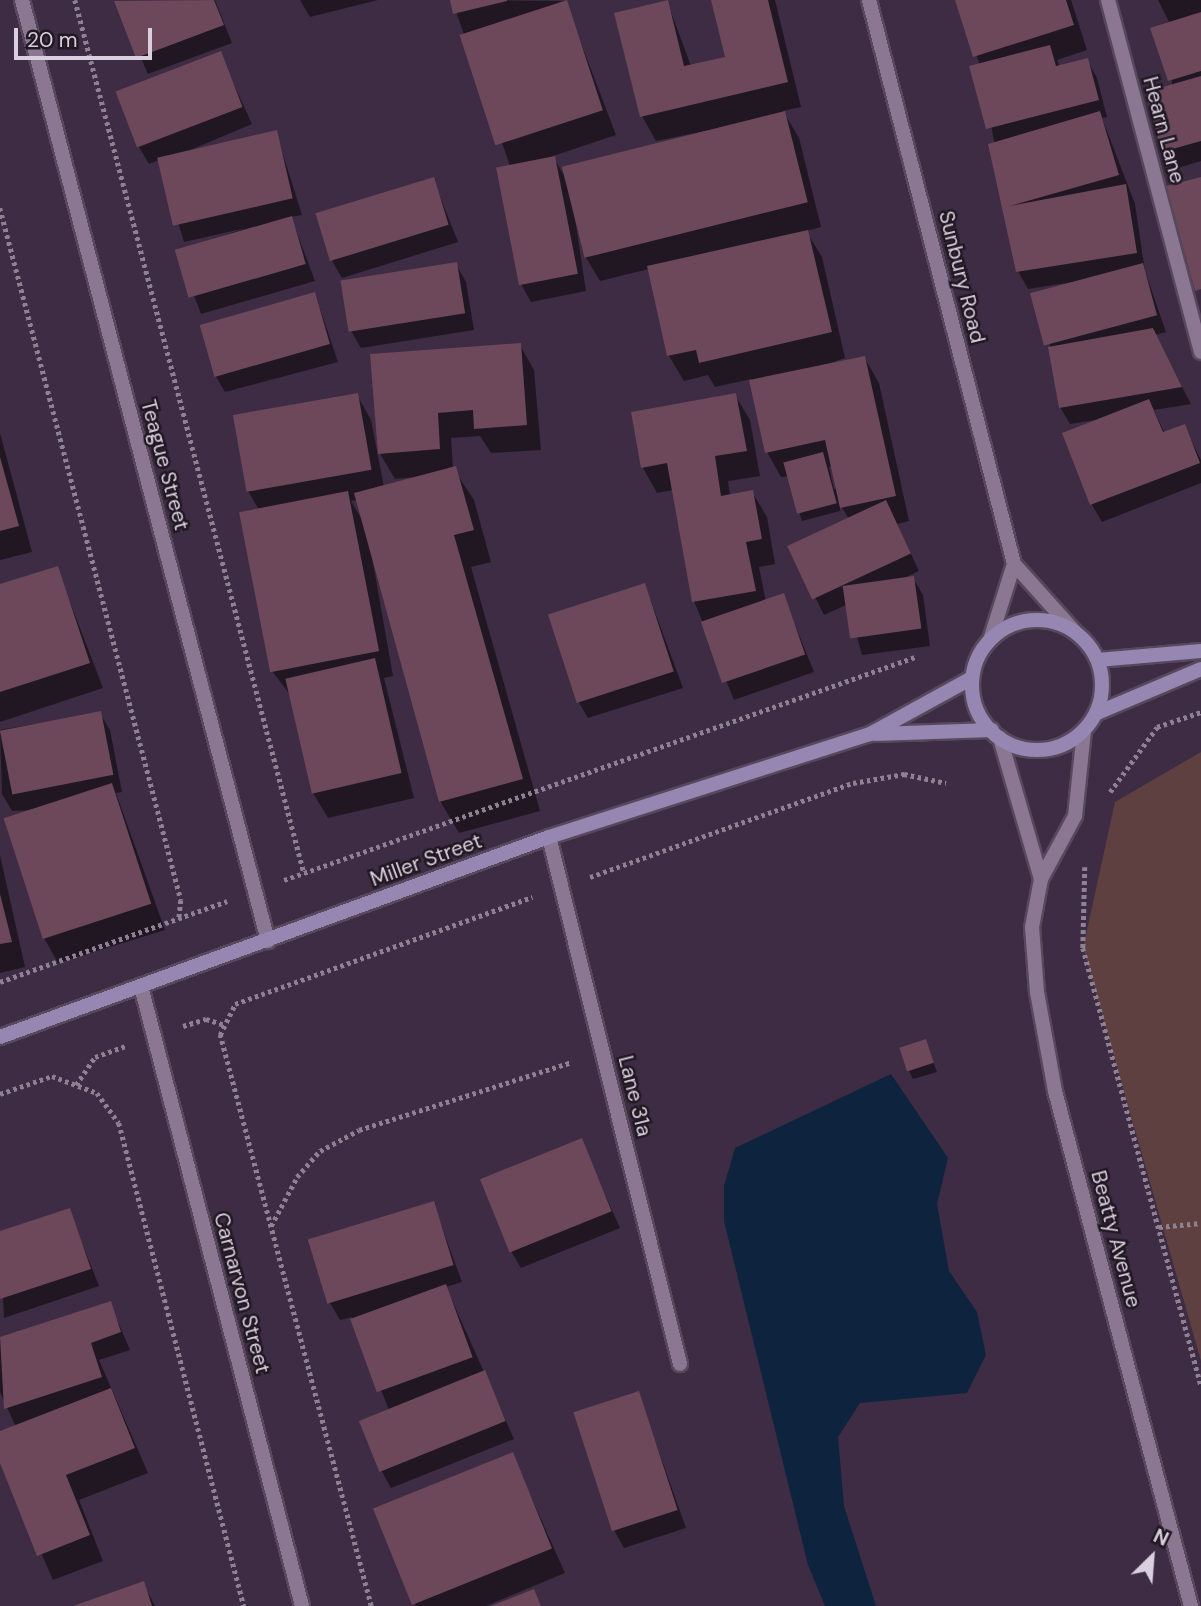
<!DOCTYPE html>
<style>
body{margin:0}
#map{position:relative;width:1201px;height:1606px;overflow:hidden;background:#3d2c43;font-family:"DM Sans",sans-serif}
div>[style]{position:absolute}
.green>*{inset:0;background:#5e4040}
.water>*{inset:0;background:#0e233d}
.shadow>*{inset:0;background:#0007}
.building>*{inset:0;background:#6c485a;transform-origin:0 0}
.path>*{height:4.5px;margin-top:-2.25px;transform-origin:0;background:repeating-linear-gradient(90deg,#8f8194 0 3.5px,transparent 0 7px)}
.roads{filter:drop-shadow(2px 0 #57485c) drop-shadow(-2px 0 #57485c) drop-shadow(0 2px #57485c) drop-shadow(0 -2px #57485c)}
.lane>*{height:14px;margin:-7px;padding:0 7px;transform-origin:7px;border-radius:7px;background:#8b7792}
.street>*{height:14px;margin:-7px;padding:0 7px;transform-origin:7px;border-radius:7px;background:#8b7792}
.secondary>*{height:14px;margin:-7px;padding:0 7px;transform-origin:7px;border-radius:7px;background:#9586b2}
.secondary>.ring{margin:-7px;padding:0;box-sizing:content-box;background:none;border:14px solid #9586b2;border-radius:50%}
span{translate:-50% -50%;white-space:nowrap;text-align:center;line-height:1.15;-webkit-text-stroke:5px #201822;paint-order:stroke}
.street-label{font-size:21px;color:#dacfde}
.north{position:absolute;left:1117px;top:1522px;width:70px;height:70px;-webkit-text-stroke:5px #201822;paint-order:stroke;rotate:25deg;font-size:19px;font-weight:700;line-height:28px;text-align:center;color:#dacfde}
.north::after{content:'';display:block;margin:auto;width:24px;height:32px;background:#dacfde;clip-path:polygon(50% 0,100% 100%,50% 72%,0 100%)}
.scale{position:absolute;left:14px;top:28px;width:138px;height:32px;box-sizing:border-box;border:4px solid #dacfde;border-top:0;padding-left:9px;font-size:21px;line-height:24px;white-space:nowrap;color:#dacfde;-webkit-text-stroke:5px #201822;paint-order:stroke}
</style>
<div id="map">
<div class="green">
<div style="clip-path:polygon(1201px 752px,1201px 1361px,1083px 948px,1115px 802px)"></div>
</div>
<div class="water">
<div style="clip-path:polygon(891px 1074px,948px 1158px,937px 1204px,949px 1271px,977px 1312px,986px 1355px,967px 1393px,860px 1403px,838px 1437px,844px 1506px,876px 1606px,825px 1606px,808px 1565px,724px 1221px,724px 1186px,735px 1148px)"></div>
</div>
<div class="shadow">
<div style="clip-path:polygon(215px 0,232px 43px,148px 74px,117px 2px)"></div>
<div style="clip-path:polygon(300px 0,378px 0,310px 17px)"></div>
<div style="clip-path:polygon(evenodd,452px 0,565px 1px,616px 135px,553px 156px,563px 174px,749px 122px,656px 141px,642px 116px,667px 1px,691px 66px,727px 58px,713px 0,775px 0,801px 107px,783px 111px,799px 138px,821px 227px,806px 231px,822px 257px,845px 358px,819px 367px,864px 357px,879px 383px,909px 521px,897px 524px,919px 571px,904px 578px,913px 578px,923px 595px,930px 646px,862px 655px,848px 604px,824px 615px,790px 547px,849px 519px,840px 504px,840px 511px,802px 521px,788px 476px,781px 477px,767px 452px,751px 379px,715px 387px,708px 375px,684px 381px,669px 356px,649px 269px,600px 281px,585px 256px,573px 205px,586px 291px,531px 302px,521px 284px,510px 166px,452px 0,833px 466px,837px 488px,834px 489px,829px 467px,833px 466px)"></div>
<div style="clip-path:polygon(956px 0,1071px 0,1087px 50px,1057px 60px,1060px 67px,1087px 60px,1097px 78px,1107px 117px,1102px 118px,1135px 204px,1145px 271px,1166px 332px,1155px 335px,1191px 404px,1154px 410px,1165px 434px,1184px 426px,1201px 460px,1201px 483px,1102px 522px,1092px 505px,1064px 434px,1095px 420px,1070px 424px,1060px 407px,1051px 348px,1033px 297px,1080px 281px,1028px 289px,1018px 271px,980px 65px)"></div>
<div style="clip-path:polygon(1158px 0,1201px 0,1201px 161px,1174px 169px,1164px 151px,1172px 86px,1170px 24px)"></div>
<div style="clip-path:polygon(220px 54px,252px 124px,181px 154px,276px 132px,302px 215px,291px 217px,315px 281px,201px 314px,177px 251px,246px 228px,184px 242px,159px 160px,149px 164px,139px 147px)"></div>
<div style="clip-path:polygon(433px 179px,458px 242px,342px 278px,332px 261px)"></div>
<div style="clip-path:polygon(456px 264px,466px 282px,474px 330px,361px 348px,351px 331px)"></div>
<div style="clip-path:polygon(315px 294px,338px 362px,225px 392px,215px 375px)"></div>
<div style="clip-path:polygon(evenodd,520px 345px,534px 370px,541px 450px,491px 453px,480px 436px,451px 438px,453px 468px,474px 500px,491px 562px,471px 567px,540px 811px,459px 833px,440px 801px,369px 540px,393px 676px,384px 678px,414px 798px,328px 818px,313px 793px,291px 696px,272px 671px,259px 510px,248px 491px,357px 395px,371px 420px,384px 487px,414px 477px,395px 479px,379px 452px,520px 345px,358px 500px,361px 518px,351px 501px,358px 500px)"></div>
<div style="clip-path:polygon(735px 395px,750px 420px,760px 476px,728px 481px,730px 496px,752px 492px,767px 517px,775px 564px,759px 567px,766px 602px,783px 595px,814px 672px,734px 700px,694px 601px,673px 490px,657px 493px,643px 468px,633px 413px)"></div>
<div style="clip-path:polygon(0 433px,32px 552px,0 560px)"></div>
<div style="clip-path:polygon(57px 568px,103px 688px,0 722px,0 586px)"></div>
<div style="clip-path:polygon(645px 585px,683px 688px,588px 718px,578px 701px)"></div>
<div style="clip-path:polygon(100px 713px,110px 730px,122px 792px,116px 793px,165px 930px,58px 963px,44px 938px,5px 819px,35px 810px,12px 811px,2px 794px,0 730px)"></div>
<div style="clip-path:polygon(0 855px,25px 967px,0 973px)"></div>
<div style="clip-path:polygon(925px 1041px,937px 1072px,913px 1079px,909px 1071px)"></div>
<div style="clip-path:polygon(581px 1141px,620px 1228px,521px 1268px,511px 1251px)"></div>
<div style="clip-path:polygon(433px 1203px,462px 1282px,446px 1287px,514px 1439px,391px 1488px,381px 1470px,389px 1410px,352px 1317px,340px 1320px,330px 1303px)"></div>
<div style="clip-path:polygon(69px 1210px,99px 1286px,4px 1318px,0 1233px)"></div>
<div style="clip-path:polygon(110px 1303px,130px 1350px,99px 1360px,148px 1473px,79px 1500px,103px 1561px,53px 1580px,0 1459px,0 1433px,16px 1427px,0 1392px,0 1339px)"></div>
<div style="clip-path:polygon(638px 1393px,686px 1528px,624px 1548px,614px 1530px)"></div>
<div style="clip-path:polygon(512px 1454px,565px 1573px,486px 1606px,416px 1606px,376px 1509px)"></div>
<div style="clip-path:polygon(143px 1583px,155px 1606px,77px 1606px)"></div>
</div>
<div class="building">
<div style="clip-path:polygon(214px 0,224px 25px,136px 58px,114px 1px)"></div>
<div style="clip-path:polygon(450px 0,507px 0,507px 1px,453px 14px)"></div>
<div style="left:567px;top:0;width:116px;height:113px;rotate:72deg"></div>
<div style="clip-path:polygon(668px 0,684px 66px,725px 57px,711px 0,768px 0,788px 82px,640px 117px,614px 13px)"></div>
<div style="clip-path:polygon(955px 0,1066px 0,1074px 25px,973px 57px)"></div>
<div style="clip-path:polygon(1201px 12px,1201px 71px,1168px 81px,1150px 28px)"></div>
<div style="clip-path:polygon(1050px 45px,1056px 66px,1088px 58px,1099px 100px,986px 129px,969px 66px)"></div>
<div style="left:221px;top:51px;width:60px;height:113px;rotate:69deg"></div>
<div style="clip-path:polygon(1201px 76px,1201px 141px,1162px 152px,1145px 92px)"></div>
<div style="left:785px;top:111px;width:94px;height:230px;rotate:76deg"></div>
<div style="clip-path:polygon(1100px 111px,1119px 175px,1010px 206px,1126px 184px,1137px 253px,1016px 272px,988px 144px)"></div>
<div style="left:277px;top:130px;width:70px;height:123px;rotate:77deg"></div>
<div style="left:555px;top:156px;width:120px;height:60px;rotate:79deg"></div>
<div style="left:434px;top:177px;width:50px;height:124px;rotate:73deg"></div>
<div style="clip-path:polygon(1201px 177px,1201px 289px,1195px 291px,1166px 186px)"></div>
<div style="left:292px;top:216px;width:50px;height:122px;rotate:74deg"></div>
<div style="clip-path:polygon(808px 230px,832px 332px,699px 363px,696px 350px,667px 356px,647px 266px)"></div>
<div style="left:457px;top:262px;width:52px;height:118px;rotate:81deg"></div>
<div style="left:1143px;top:263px;width:54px;height:117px;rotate:75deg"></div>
<div style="left:315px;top:292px;width:54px;height:120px;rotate:74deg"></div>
<div style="clip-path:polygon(1153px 328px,1182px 387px,1059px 408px,1048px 347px)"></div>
<div style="clip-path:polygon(521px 343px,527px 425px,474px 429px,473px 410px,438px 413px,440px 449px,378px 454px,370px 354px)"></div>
<div style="clip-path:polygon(865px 356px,896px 496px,840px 508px,825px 440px,765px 453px,749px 380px)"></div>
<div style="left:358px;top:393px;width:78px;height:127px;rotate:80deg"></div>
<div style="clip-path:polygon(736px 393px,747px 451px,715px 456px,721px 496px,753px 490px,762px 539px,746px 542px,756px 591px,692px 602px,667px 463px,641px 468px,631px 412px)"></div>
<div style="clip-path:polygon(1149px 399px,1163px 432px,1185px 424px,1200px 463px,1090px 505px,1062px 433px)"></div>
<div style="left:823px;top:452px;width:53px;height:41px;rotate:75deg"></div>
<div style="clip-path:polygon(0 457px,19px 526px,0 531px)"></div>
<div style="clip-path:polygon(456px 466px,474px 530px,454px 535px,523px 779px,439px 802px,354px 493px)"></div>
<div style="left:348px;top:491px;width:163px;height:111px;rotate:79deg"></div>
<div style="left:886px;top:500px;width:59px;height:109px;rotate:65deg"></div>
<div style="clip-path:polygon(58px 566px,90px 663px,0 692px,0 584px)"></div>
<div style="left:914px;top:576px;width:53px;height:72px;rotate:82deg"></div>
<div style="left:645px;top:583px;width:93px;height:102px;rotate:72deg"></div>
<div style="left:784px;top:593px;width:65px;height:88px;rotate:71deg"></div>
<div style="left:375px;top:658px;width:118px;height:92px;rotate:77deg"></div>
<div style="left:101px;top:711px;width:65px;height:103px;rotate:79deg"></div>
<div style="left:112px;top:783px;width:127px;height:114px;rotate:72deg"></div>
<div style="clip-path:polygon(0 894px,12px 942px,0 944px)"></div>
<div style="left:926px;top:1039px;width:25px;height:28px;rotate:72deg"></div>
<div style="left:582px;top:1138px;width:79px;height:110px;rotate:68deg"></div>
<div style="left:434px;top:1201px;width:67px;height:132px;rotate:73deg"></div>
<div style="clip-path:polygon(70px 1208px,91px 1269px,0 1299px,0 1231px)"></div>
<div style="left:446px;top:1284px;width:78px;height:102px;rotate:70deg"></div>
<div style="clip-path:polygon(111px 1301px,121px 1332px,91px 1343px,102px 1377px,4px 1409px,0 1337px)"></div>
<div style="left:485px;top:1370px;width:55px;height:136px;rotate:68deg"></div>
<div style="clip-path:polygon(111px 1388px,135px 1448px,66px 1475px,90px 1535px,37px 1556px,0 1463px,0 1431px)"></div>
<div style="left:639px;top:1391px;width:125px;height:69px;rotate:72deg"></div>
<div style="left:513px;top:1452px;width:104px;height:151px;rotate:68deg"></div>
<div style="clip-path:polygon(144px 1581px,152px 1606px,73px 1606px)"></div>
<div style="clip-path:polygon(534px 1589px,541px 1606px,491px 1606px)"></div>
</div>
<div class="path">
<div style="left:75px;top:0;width:903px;rotate:75.3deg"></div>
<div style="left:0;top:208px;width:715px;rotate:75.34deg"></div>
<div style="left:181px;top:900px;width:18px;rotate:96deg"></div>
<div style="left:1110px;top:792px;width:80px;rotate:-54.1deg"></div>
<div style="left:1157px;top:727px;width:46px;rotate:-18.8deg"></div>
<div style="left:1085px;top:867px;width:81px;rotate:91.4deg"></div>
<div style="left:1083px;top:948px;width:454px;rotate:74.9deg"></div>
<div style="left:590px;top:877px;width:279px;rotate:-19.7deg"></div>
<div style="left:853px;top:783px;width:52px;rotate:-10deg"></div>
<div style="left:904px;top:774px;width:43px;rotate:12.1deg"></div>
<div style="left:284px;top:880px;width:669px;rotate:-19.46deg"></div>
<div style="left:0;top:982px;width:241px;rotate:-19.6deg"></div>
<div style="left:183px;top:1026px;width:24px;rotate:-17deg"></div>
<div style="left:206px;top:1019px;width:20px;rotate:18deg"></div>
<div style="left:76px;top:1085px;width:34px;rotate:-56deg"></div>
<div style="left:95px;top:1057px;width:32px;rotate:-20deg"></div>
<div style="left:0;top:1094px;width:55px;rotate:-19.1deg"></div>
<div style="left:52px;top:1076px;width:48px;rotate:20.7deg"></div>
<div style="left:97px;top:1093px;width:37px;rotate:54deg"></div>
<div style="left:119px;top:1123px;width:499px;rotate:75.5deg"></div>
<div style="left:271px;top:1226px;width:55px;rotate:-62deg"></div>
<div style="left:297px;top:1177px;width:35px;rotate:-49deg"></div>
<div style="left:320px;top:1151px;width:44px;rotate:-28.3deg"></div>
<div style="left:359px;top:1130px;width:224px;rotate:-17.7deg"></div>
<div style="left:1159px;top:1227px;width:42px;rotate:-5.4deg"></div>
<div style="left:371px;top:1606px;width:591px;rotate:-104.81deg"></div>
<div style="left:220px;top:1035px;width:34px;rotate:-64deg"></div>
<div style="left:235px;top:1004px;width:316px;rotate:-19.8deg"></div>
</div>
<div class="roads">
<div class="lane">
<div style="left:549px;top:837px;width:543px;rotate:76.04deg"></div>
</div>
<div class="street">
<div style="left:22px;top:0;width:973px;rotate:75.35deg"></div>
<div style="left:869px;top:0;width:582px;rotate:75.58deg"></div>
<div style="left:1014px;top:564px;width:91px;rotate:48.1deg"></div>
<div style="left:1108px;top:0;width:364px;rotate:75.2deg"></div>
<div style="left:990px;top:640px;width:80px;rotate:-72.5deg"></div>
<div style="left:1084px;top:731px;width:85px;rotate:96deg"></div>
<div style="left:1075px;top:816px;width:72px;rotate:118.4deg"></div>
<div style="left:1041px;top:879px;width:49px;rotate:100.6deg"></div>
<div style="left:1032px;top:927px;width:65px;rotate:85.6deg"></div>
<div style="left:1037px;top:992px;width:101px;rotate:79.7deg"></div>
<div style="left:1055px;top:1091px;width:533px;rotate:75.21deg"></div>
<div style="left:1000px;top:738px;width:147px;rotate:73.8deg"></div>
<div style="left:142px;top:990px;width:636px;rotate:75.44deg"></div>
</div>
<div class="secondary">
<div class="ring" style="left:972px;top:620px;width:116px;height:116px"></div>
<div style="left:1098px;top:660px;width:103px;rotate:-5deg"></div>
<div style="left:1097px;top:713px;width:113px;rotate:-22.9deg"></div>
<div style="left:875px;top:734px;width:117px;rotate:-2deg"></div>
<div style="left:0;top:1037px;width:584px;rotate:-20.02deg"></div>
<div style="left:549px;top:837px;width:337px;rotate:-17.8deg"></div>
<div style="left:870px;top:734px;width:116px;rotate:-28.8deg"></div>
</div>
</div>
<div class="street-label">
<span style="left:1164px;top:130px;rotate:75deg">Hearn Lane</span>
<span style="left:962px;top:277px;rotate:76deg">Sunbury Road</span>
<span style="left:165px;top:465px;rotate:75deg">Teague Street</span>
<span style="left:426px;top:860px;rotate:-20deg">Miller Street</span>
<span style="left:635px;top:1096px;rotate:76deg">Lane 31a</span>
<span style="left:1116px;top:1239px;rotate:75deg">Beatty Avenue</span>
<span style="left:242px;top:1293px;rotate:75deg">Carnarvon Street</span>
</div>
<div class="north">N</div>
<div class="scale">20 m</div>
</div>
